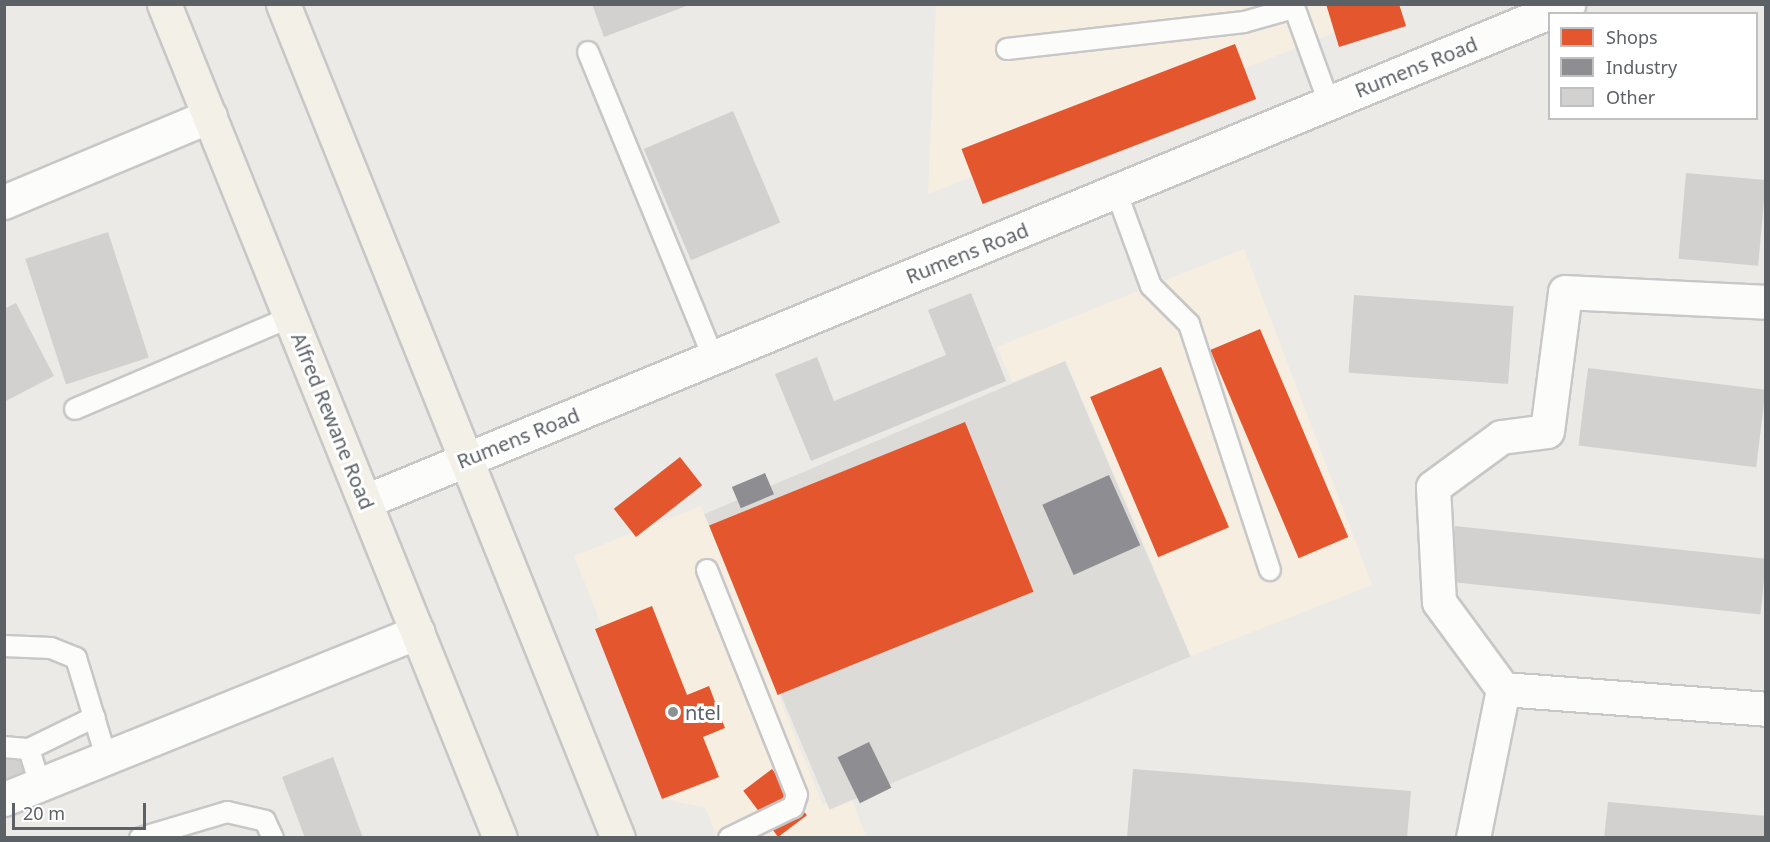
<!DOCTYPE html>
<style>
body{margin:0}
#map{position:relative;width:1770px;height:842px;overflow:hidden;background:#eceae7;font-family:"Noto Sans",sans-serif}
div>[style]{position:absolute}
.commercial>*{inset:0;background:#f6eee0}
.industrial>*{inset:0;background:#dddbd8;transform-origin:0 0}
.shops>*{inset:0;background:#e4572e;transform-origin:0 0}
.industry>*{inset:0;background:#8d8d92;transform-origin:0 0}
.building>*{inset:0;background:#d3d1cf;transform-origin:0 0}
.roads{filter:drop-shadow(2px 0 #c8c7c8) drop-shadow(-2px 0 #c8c7c8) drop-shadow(0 2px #c8c7c8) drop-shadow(0 -2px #c8c7c8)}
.service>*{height:20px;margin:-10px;padding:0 10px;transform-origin:10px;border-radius:10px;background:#fcfcfb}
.minor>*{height:33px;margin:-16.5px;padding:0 16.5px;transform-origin:16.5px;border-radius:16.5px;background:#fcfcfb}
.primary>*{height:33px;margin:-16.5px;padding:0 16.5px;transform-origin:16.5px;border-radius:16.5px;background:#f3f0e8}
.dots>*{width:16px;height:16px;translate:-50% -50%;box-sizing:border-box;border:3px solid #fff;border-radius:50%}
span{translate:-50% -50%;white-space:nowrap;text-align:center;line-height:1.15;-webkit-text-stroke:6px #fff;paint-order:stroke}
.street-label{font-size:20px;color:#5c6165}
.poi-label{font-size:20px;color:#5c6165}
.left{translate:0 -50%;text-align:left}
.frame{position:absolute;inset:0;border:6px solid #5c6165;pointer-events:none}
.legend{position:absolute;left:1548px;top:12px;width:210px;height:108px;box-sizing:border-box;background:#fff;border:2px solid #bec0c1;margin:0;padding:8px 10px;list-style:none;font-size:18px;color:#5c6165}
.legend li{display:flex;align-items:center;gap:12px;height:30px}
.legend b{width:30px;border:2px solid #bec0c1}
.scale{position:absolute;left:12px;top:803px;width:134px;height:27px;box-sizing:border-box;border:3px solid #5c6165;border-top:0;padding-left:8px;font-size:18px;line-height:21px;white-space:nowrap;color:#5c6165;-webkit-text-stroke:4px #fff;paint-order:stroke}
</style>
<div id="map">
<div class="commercial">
<div style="clip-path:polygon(936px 5px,1404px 5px,928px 194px)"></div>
<div style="clip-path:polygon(1244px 249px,1372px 585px,1191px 656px,1066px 361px,1012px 382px,997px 347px)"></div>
<div style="clip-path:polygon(701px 506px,823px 805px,850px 794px,866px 837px,717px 837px,705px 807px,662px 799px,595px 629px,602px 626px,574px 556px)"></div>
</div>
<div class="industrial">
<div style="left:1065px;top:361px;width:321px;height:392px;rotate:67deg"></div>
</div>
<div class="shops">
<div style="clip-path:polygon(1326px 4px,1399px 4px,1406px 26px,1339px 47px)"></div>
<div style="left:1235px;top:44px;width:59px;height:293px;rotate:69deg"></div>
<div style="left:1260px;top:329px;width:226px;height:54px;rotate:67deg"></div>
<div style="left:1161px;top:367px;width:174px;height:77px;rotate:67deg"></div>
<div style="left:965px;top:422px;width:183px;height:276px;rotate:68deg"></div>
<div style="left:680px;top:457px;width:36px;height:84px;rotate:52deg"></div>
<div style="clip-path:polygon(652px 606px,687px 695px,709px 686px,725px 728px,703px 737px,719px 777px,662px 799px,595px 629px)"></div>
<div style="left:772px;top:769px;width:58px;height:36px;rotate:53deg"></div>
</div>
<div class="industry">
<div style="left:765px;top:473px;width:23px;height:36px;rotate:67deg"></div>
<div style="left:1109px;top:475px;width:77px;height:73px;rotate:66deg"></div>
<div style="left:869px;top:742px;width:51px;height:35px;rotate:64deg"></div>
</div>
<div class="building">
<div style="clip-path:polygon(592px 4px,689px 4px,689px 5px,604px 37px)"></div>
<div style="left:733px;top:111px;width:121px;height:97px;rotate:67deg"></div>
<div style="left:1686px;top:173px;width:80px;height:86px;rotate:5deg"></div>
<div style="left:108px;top:232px;width:132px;height:87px;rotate:72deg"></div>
<div style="clip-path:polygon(971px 293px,1006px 381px,811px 461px,775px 374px,817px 357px,834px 401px,946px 355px,928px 310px)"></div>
<div style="left:1354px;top:295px;width:160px;height:78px;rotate:4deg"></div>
<div style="clip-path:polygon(16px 303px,54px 376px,4px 402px,4px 309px)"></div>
<div style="left:1588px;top:368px;width:179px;height:78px;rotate:7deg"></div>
<div style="left:1455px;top:526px;width:313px;height:56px;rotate:6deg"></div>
<div style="clip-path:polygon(18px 754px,30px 785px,4px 795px,4px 759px)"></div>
<div style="clip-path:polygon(333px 757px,363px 838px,305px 838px,282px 777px)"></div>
<div style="clip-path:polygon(1133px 769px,1411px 791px,1407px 838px,1127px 838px)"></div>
<div style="clip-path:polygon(1608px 802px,1766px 816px,1766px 838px,1604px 838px)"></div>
</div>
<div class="roads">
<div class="service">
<div style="left:1293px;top:4px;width:105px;rotate:70deg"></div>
<div style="left:1007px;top:49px;width:239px;rotate:-6.5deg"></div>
<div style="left:1244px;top:22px;width:51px;rotate:-15.9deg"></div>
<div style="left:588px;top:52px;width:330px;rotate:67.7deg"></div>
<div style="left:1116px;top:191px;width:101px;rotate:69.8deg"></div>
<div style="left:1151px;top:286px;width:54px;rotate:45deg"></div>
<div style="left:1189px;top:324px;width:259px;rotate:71.8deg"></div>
<div style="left:75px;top:409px;width:235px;rotate:-23.1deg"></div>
<div style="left:707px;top:570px;width:242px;rotate:68.2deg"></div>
<div style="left:797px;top:795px;width:13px;rotate:108deg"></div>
<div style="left:793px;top:807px;width:71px;rotate:154.2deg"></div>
<div style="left:4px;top:646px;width:47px;rotate:2.4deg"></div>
<div style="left:51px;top:648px;width:27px;rotate:22deg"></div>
<div style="left:76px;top:658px;width:103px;rotate:73.1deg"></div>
<div style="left:4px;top:747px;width:25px;rotate:5deg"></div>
<div style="left:29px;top:749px;width:37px;rotate:73deg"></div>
<div style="left:29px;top:749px;width:73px;rotate:-25.9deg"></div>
<div style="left:140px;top:838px;width:91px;rotate:-16.6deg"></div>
<div style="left:227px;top:812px;width:39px;rotate:13deg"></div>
<div style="left:265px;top:821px;width:19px;rotate:65deg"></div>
</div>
<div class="minor">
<div style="left:4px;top:202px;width:223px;rotate:-22.7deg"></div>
<div style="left:366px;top:501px;width:1301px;rotate:-22.46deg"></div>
<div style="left:1503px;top:689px;width:264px;rotate:4.3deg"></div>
<div style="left:4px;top:799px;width:446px;rotate:-22deg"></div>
<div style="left:1473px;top:838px;width:152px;rotate:-78.6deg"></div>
<div style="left:1503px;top:689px;width:108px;rotate:-126.3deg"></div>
<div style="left:1439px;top:602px;width:115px;rotate:-93deg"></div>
<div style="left:1433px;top:487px;width:84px;rotate:-36.3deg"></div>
<div style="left:1501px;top:437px;width:46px;rotate:-7.4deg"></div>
<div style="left:1547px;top:431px;width:140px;rotate:-82.6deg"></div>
<div style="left:1565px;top:292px;width:201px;rotate:2.8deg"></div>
</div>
<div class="primary">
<div style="left:164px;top:4px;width:899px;rotate:68.06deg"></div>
<div style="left:283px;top:4px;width:899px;rotate:68.12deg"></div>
</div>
</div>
<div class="dots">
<div style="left:673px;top:712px;background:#8e9192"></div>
</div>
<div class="street-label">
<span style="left:1416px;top:67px;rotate:-22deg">Rumens Road</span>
<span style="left:967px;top:253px;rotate:-22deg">Rumens Road</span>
<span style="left:333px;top:421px;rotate:68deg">Alfred Rewane Road</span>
<span style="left:518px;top:438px;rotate:-22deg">Rumens Road</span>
</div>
<div class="poi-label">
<span class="left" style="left:685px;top:712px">ntel</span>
</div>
<div class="frame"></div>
<ul class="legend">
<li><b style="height:16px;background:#e4572e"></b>Shops</li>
<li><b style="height:16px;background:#8d8d92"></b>Industry</li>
<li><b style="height:16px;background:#d3d1cf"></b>Other</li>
</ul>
<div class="scale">20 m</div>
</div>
